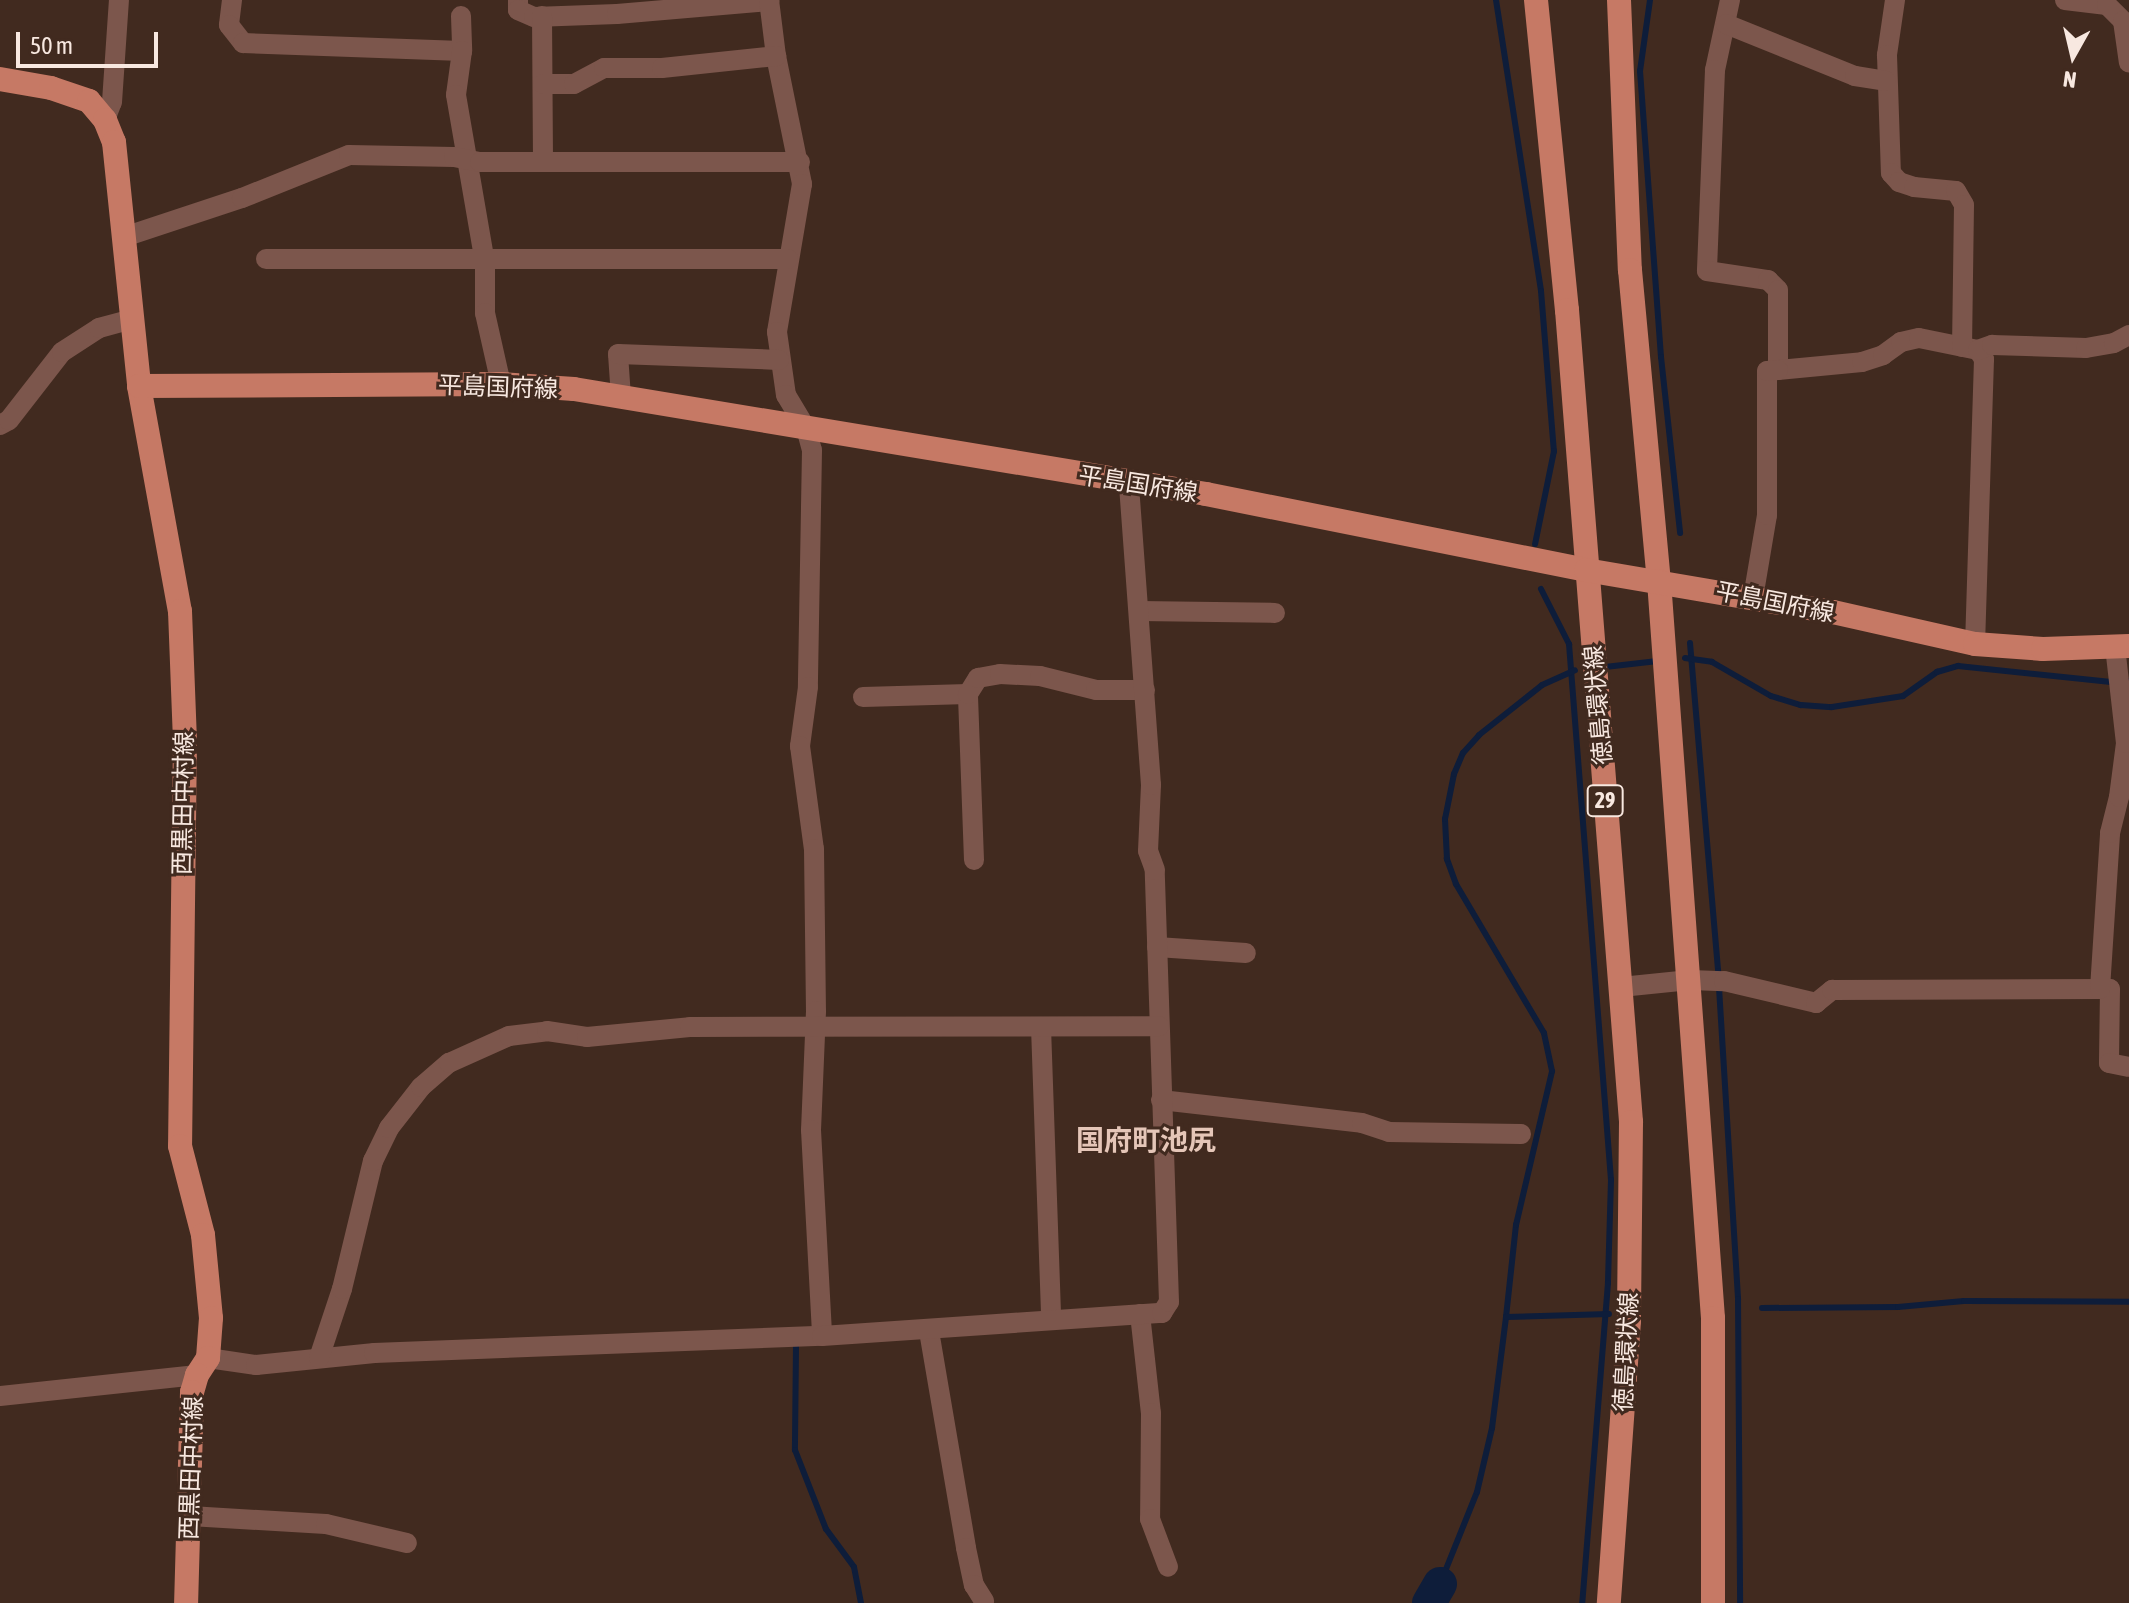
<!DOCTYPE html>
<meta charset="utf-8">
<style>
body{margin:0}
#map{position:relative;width:2129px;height:1603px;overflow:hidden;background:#412a1f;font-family:"Asap Condensed","Noto Sans JP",sans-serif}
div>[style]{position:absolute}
.stream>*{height:6px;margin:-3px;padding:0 3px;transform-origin:3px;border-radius:3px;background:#0e1d3a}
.river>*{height:34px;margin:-17px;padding:0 17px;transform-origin:17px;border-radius:17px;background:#0e1d3a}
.minor>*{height:20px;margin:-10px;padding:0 10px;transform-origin:10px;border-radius:10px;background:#7c564c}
.major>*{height:24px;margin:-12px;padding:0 12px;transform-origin:12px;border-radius:12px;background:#c67965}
span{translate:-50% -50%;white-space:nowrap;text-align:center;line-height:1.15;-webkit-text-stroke:6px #412a1f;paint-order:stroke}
.shield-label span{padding:2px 6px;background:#412a1f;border:2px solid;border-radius:6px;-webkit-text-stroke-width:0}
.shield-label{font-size:22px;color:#f8e8e0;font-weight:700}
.street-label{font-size:24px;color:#f8e8e0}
.quarter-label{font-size:28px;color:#e5c6b8;font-weight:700}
.north{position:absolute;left:2033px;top:16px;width:80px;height:80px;-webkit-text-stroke:6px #412a1f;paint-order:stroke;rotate:188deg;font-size:22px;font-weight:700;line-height:32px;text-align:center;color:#f8e8e0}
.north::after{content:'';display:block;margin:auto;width:28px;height:36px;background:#f8e8e0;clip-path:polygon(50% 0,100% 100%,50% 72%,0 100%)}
.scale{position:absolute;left:16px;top:32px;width:142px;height:36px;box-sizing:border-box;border:4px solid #f8e8e0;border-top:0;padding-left:10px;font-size:24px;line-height:28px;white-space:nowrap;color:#f8e8e0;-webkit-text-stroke:6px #412a1f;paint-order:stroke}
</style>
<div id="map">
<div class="stream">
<div style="left:1496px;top:0;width:294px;rotate:81.2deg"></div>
<div style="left:1541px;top:291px;width:161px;rotate:85.4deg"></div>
<div style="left:1554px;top:451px;width:95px;rotate:101.5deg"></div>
<div style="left:1650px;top:0;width:72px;rotate:98deg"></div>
<div style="left:1640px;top:71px;width:287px;rotate:85.8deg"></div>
<div style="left:1661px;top:357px;width:177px;rotate:83.8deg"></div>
<div style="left:1541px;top:589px;width:62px;rotate:63deg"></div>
<div style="left:1569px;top:644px;width:538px;rotate:85.52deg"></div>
<div style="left:1611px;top:1180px;width:103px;rotate:91.7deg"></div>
<div style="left:1608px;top:1283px;width:321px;rotate:94.6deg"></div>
<div style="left:1690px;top:643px;width:329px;rotate:85.1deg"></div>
<div style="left:1718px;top:971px;width:329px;rotate:86.5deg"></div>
<div style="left:1738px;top:1299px;width:304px;rotate:89.6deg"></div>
<div style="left:1685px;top:658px;width:27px;rotate:8deg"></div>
<div style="left:1712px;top:662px;width:68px;rotate:30deg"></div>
<div style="left:1771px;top:696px;width:31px;rotate:17deg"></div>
<div style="left:1801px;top:705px;width:31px;rotate:4deg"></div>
<div style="left:1832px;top:707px;width:72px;rotate:-8.8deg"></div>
<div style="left:1903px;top:696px;width:42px;rotate:-35.2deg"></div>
<div style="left:1937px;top:672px;width:22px;rotate:-16deg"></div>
<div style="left:1958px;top:666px;width:154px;rotate:6deg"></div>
<div style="left:2111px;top:682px;width:18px;rotate:-3deg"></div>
<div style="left:1605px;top:667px;width:53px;rotate:-6.5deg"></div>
<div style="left:1762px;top:1308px;width:136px;rotate:-0.4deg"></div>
<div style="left:1898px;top:1307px;width:66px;rotate:-5.2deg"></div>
<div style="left:1964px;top:1301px;width:165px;rotate:0.3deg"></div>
<div style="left:1506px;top:1317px;width:93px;rotate:-83.8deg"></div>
<div style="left:1516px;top:1225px;width:158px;rotate:-76.8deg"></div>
<div style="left:1552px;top:1071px;width:39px;rotate:-102deg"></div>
<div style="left:1544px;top:1033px;width:173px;rotate:-120.6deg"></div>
<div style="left:1456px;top:884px;width:27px;rotate:-110deg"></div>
<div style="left:1447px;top:859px;width:40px;rotate:-92.9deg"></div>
<div style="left:1445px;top:819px;width:46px;rotate:-78.7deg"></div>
<div style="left:1454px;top:774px;width:23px;rotate:-67deg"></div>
<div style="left:1463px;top:753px;width:24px;rotate:-48deg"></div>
<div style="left:1479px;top:735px;width:80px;rotate:-38.4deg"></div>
<div style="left:1542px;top:685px;width:36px;rotate:-24deg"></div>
<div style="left:796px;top:1346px;width:104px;rotate:90.6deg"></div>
<div style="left:795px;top:1450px;width:85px;rotate:68.6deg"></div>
<div style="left:826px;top:1529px;width:47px;rotate:53.6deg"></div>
<div style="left:854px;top:1567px;width:37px;rotate:79deg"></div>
<div style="left:1440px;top:1584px;width:99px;rotate:-68.1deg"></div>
<div style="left:1477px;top:1492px;width:66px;rotate:-76.8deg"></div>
<div style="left:1492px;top:1428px;width:112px;rotate:-82.8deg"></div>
<div style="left:1506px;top:1317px;width:103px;rotate:-1.7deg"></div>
</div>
<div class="river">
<div style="left:1429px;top:1603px;width:22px;rotate:-60deg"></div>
</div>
<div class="minor">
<div style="left:232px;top:0;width:25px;rotate:97deg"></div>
<div style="left:229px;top:25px;width:23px;rotate:52deg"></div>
<div style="left:243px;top:43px;width:219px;rotate:2.1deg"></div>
<div style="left:518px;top:0;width:10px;rotate:90deg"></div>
<div style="left:518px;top:10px;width:17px;rotate:24deg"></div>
<div style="left:534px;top:17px;width:83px;rotate:-2.1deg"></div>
<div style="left:617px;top:14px;width:153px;rotate:-4.9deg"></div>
<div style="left:769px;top:0;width:56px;rotate:82.9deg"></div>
<div style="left:776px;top:56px;width:131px;rotate:78.5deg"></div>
<div style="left:802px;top:184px;width:150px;rotate:99.6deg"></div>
<div style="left:777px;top:332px;width:64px;rotate:81.9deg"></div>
<div style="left:786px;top:395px;width:39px;rotate:59deg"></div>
<div style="left:806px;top:428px;width:23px;rotate:75deg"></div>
<div style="left:812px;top:450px;width:237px;rotate:91deg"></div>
<div style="left:808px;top:687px;width:60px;rotate:97.7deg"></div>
<div style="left:800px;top:746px;width:104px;rotate:82.3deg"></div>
<div style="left:814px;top:849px;width:162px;rotate:89.3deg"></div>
<div style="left:816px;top:1011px;width:119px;rotate:92.4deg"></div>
<div style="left:811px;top:1130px;width:206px;rotate:86.9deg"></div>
<div style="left:1730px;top:0;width:72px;rotate:102.1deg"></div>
<div style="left:1715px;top:70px;width:201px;rotate:92.3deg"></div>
<div style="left:1707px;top:271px;width:62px;rotate:8.4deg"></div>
<div style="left:1768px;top:280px;width:14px;rotate:45deg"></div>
<div style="left:1778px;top:290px;width:80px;rotate:90deg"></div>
<div style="left:1778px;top:370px;width:84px;rotate:-5.4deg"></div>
<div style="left:1862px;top:362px;width:22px;rotate:-18deg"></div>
<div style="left:1883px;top:355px;width:22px;rotate:-36deg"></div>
<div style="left:1901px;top:342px;width:18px;rotate:-13deg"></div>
<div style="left:1919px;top:338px;width:60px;rotate:11.5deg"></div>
<div style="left:1978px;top:350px;width:11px;rotate:56deg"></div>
<div style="left:1984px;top:359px;width:285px;rotate:91.8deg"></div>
<div style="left:1895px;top:0;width:56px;rotate:98.3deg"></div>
<div style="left:1887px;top:55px;width:118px;rotate:88.1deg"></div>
<div style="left:1891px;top:173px;width:12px;rotate:48deg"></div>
<div style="left:1899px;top:182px;width:16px;rotate:18deg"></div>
<div style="left:1914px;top:187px;width:42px;rotate:5.4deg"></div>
<div style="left:1956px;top:191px;width:16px;rotate:60deg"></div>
<div style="left:1964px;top:205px;width:142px;rotate:90.8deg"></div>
<div style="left:2065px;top:0;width:42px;rotate:6.8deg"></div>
<div style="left:2107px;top:5px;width:23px;rotate:45deg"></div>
<div style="left:2123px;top:21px;width:42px;rotate:81.9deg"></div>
<div style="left:461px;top:16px;width:35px;rotate:88deg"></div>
<div style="left:462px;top:51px;width:44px;rotate:97.8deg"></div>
<div style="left:456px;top:95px;width:170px;rotate:80.2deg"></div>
<div style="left:485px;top:263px;width:50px;rotate:90deg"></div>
<div style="left:485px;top:313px;width:73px;rotate:77.3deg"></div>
<div style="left:542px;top:16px;width:145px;rotate:89.6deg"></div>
<div style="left:1726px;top:24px;width:139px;rotate:22deg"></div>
<div style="left:1855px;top:76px;width:31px;rotate:9deg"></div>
<div style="left:543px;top:84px;width:31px"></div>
<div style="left:574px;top:84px;width:34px;rotate:-28deg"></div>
<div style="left:604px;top:68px;width:58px"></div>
<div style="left:662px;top:68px;width:115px;rotate:-6deg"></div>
<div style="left:105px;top:120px;width:19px;rotate:-69deg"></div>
<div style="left:112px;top:102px;width:102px;rotate:-86.1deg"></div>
<div style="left:124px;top:237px;width:124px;rotate:-18.3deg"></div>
<div style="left:242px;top:198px;width:115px;rotate:-21.9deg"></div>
<div style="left:349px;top:155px;width:105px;rotate:1.1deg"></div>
<div style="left:454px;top:157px;width:26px;rotate:11deg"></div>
<div style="left:480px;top:162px;width:320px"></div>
<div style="left:266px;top:259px;width:522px"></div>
<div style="left:1978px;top:350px;width:15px;rotate:-20deg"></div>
<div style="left:1992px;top:345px;width:94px;rotate:1.8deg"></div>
<div style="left:2086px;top:348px;width:28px;rotate:-10deg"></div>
<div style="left:2114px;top:343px;width:17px;rotate:-28deg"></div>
<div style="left:621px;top:397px;width:43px;rotate:-94deg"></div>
<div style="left:618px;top:354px;width:161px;rotate:2.1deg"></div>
<div style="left:0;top:425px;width:10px;rotate:-29deg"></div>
<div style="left:9px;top:420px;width:86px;rotate:-52.1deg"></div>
<div style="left:62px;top:352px;width:44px;rotate:-33deg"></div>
<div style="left:99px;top:328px;width:34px;rotate:-15deg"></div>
<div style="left:1753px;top:598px;width:84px;rotate:-80.4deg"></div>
<div style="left:1767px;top:515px;width:144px;rotate:-90deg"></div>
<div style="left:1767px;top:371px;width:11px;rotate:-5deg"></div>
<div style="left:1139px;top:611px;width:136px;rotate:0.8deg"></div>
<div style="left:863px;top:697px;width:105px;rotate:-1.6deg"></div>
<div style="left:974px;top:860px;width:166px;rotate:-92.1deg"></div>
<div style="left:968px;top:694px;width:19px;rotate:-58deg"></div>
<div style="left:978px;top:678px;width:22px;rotate:-10deg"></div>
<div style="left:1000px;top:674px;width:40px;rotate:2.9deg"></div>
<div style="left:1040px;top:676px;width:58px;rotate:14deg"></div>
<div style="left:1096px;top:690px;width:49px"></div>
<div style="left:1157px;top:947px;width:89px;rotate:3.9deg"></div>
<div style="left:1621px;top:987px;width:69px;rotate:-5.8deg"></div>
<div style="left:1690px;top:980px;width:34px;rotate:2deg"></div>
<div style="left:1724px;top:981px;width:95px;rotate:13.4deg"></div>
<div style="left:1816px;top:1003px;width:21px;rotate:-39deg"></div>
<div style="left:1832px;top:990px;width:278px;rotate:-0.2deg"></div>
<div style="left:2110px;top:989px;width:74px;rotate:90.8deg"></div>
<div style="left:2109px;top:1063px;width:20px;rotate:11deg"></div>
<div style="left:2100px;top:989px;width:156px;rotate:-86.3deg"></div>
<div style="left:2110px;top:833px;width:37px;rotate:-76deg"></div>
<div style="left:2119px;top:797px;width:54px;rotate:-82.6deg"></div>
<div style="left:2126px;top:743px;width:97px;rotate:-96.5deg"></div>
<div style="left:1041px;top:1027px;width:292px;rotate:88deg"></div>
<div style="left:1161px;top:1100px;width:202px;rotate:6.5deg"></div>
<div style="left:1362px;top:1123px;width:28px;rotate:18deg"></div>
<div style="left:1389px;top:1132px;width:132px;rotate:0.9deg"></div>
<div style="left:1140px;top:1314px;width:100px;rotate:83.7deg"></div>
<div style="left:1151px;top:1413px;width:106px;rotate:90.5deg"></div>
<div style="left:1150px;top:1519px;width:51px;rotate:69.4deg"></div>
<div style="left:929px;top:1331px;width:220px;rotate:80.3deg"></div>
<div style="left:966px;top:1548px;width:38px;rotate:78deg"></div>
<div style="left:974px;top:1585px;width:19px;rotate:58deg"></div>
<div style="left:208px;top:1358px;width:49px;rotate:8.3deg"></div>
<div style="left:256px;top:1365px;width:119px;rotate:-5.8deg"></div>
<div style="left:374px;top:1353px;width:448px;rotate:-2.2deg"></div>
<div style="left:822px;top:1336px;width:341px;rotate:-3.9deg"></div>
<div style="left:1162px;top:1313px;width:13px;rotate:-58deg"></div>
<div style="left:1169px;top:1302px;width:432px;rotate:-91.9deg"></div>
<div style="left:1155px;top:870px;width:20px;rotate:-110deg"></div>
<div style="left:1148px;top:851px;width:66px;rotate:-87.4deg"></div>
<div style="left:1151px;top:785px;width:303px;rotate:-94.2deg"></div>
<div style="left:319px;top:1358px;width:73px;rotate:-71.6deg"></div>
<div style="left:342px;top:1289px;width:132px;rotate:-76.4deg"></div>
<div style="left:373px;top:1161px;width:37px;rotate:-64deg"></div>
<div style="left:389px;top:1128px;width:52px;rotate:-52deg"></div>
<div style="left:421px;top:1087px;width:37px;rotate:-41deg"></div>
<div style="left:449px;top:1063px;width:66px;rotate:-24.2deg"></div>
<div style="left:509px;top:1036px;width:38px;rotate:-7deg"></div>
<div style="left:547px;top:1031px;width:40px;rotate:8.5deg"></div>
<div style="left:587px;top:1037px;width:103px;rotate:-5.5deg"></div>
<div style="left:690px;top:1027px;width:469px;rotate:-0.1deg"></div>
<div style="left:0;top:1396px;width:198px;rotate:-6.1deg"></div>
<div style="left:190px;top:1516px;width:136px;rotate:3.4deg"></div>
<div style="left:326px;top:1524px;width:83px;rotate:13.2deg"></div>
</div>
<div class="major">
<div style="left:1536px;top:0;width:312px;rotate:84.3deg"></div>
<div style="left:1567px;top:310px;width:815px;rotate:85.49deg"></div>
<div style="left:1631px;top:1122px;width:199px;rotate:90.6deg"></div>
<div style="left:1629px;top:1321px;width:283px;rotate:94.1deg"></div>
<div style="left:1619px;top:0;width:270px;rotate:87.7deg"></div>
<div style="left:1630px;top:270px;width:312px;rotate:84.7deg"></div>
<div style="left:1659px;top:581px;width:739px;rotate:85.81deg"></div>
<div style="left:1713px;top:1318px;width:285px;rotate:90deg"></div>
<div style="left:0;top:79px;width:52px;rotate:10deg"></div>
<div style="left:51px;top:88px;width:40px;rotate:18.9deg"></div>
<div style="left:89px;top:101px;width:25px;rotate:50deg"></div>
<div style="left:105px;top:120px;width:24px;rotate:68deg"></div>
<div style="left:114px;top:142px;width:245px;rotate:84.1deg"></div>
<div style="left:139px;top:386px;width:229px;rotate:79.7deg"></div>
<div style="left:180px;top:611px;width:130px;rotate:87.8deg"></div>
<div style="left:185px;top:741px;width:405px;rotate:90.7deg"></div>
<div style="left:180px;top:1146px;width:92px;rotate:75.5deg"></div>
<div style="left:203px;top:1235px;width:83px;rotate:84.5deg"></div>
<div style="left:211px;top:1318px;width:40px;rotate:94.3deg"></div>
<div style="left:208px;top:1358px;width:20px;rotate:123deg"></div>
<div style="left:197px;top:1375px;width:18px;rotate:106deg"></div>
<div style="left:192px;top:1392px;width:211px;rotate:91.6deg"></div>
<div style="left:139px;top:386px;width:362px;rotate:-0.3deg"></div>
<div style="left:501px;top:384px;width:73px;rotate:3.9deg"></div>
<div style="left:574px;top:389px;width:641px;rotate:9.43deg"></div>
<div style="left:1206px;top:494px;width:388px;rotate:11.3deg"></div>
<div style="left:1586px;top:570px;width:251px;rotate:9.7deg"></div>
<div style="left:1833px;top:612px;width:146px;rotate:12.7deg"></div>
<div style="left:1975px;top:644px;width:68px;rotate:4.2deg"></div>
<div style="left:2043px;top:649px;width:86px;rotate:-2deg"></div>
</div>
<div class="shield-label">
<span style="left:1605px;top:801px">29</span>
</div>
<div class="street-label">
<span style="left:498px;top:387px;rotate:2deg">平島国府線</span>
<span style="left:1138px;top:484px;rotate:9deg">平島国府線</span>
<span style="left:1775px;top:602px;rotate:11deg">平島国府線</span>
<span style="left:1598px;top:705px;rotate:-95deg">徳島環状線</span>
<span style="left:183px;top:803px;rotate:-89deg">西黒田中村線</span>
<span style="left:1626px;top:1352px;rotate:-87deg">徳島環状線</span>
<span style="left:191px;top:1468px;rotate:-88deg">西黒田中村線</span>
</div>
<div class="quarter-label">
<span style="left:1146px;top:1140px">国府町池尻</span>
</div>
<div class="north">N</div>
<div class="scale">50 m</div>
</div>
